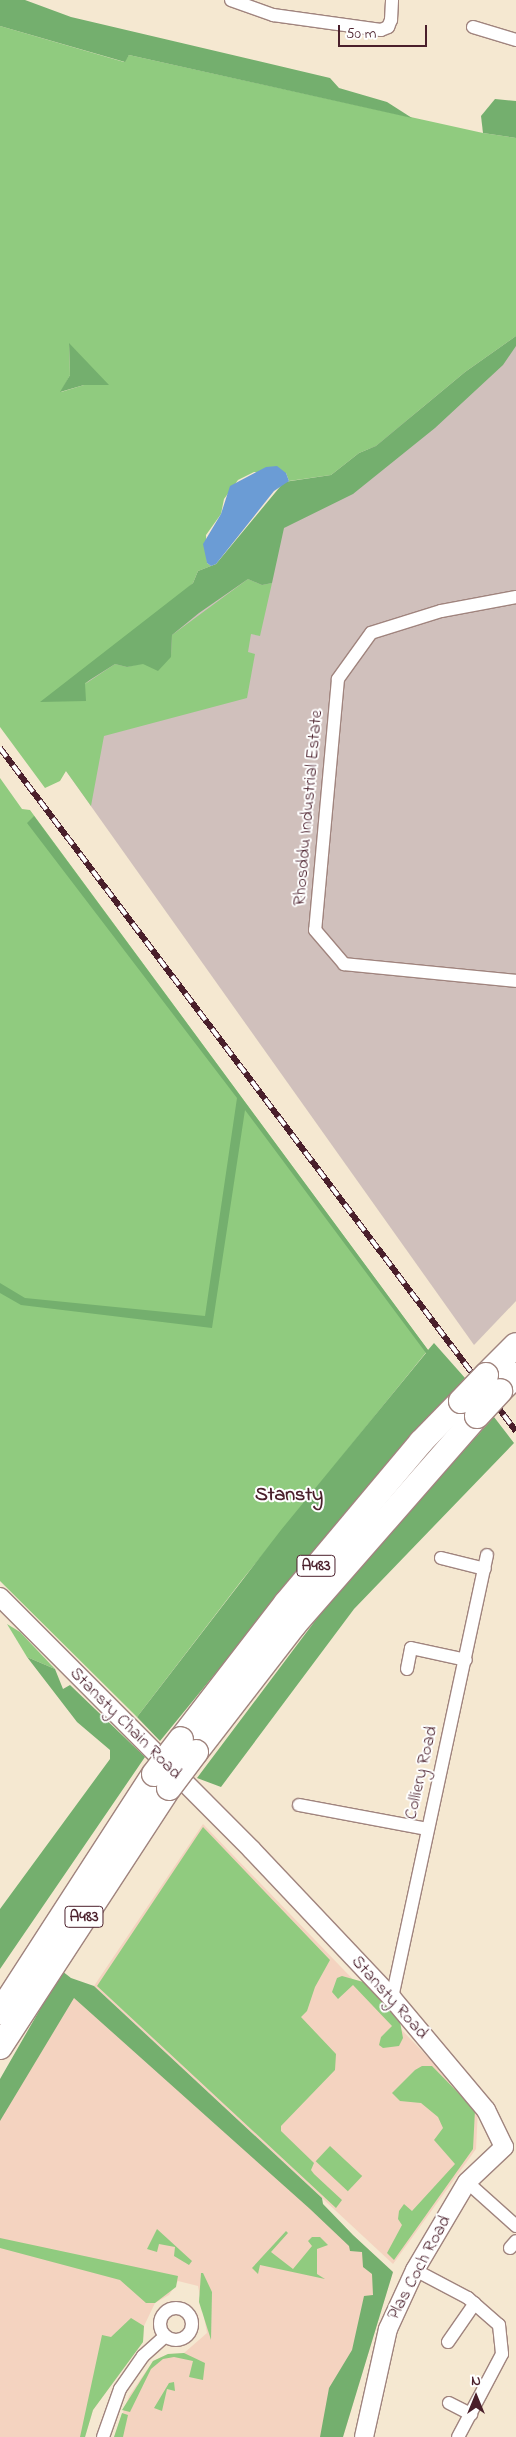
<!DOCTYPE html>
<style>
body{margin:0}
#map{position:relative;width:516px;height:2437px;overflow:hidden;background:#f5e8d1;font-family:"Indie Flower",sans-serif}
div>[style]{position:absolute}
.built>*{inset:0;background:#f4d3c0}
.industrial>*{inset:0;background:#d0c0bc}
.green>*{inset:0;background:#90cb7f;transform-origin:0 0}
.forest>*{inset:0;background:#74af6e}
.water>*{inset:0;background:#6b9cd5}
.roads{filter:drop-shadow(1px 0 #a0847e) drop-shadow(-1px 0 #a0847e) drop-shadow(0 1px #a0847e) drop-shadow(0 -1px #a0847e)}
.street>*{height:12px;margin:-6px;padding:0 6px;transform-origin:6px;border-radius:6px;background:#fff}
.street>.ring{margin:-6px;padding:0;box-sizing:content-box;background:none;border:12px solid #fff;border-radius:50%}
.secondary>*{height:18px;margin:-9px;padding:0 9px;transform-origin:9px;border-radius:9px;background:#fff}
.highway>*{height:24px;margin:-12px;padding:0 12px;transform-origin:12px;border-radius:12px;background:#fff}
.rail>*{height:5.5px;margin-top:-2.75px;transform-origin:0;background:repeating-linear-gradient(90deg,#fff 0 11px,#4a1f2b 0 22px);box-sizing:border-box;border-block:1px solid #4a1f2b}
.bridges{filter:drop-shadow(1px 0 #a0847e) drop-shadow(-1px 0 #a0847e) drop-shadow(0 1px #a0847e) drop-shadow(0 -1px #a0847e)}
.highway-bridge>*{height:24px;margin:-12px;padding:0 12px;transform-origin:12px;border-radius:12px;background:#fff}
span{translate:-50% -50%;white-space:nowrap;text-align:center;line-height:1.15;-webkit-text-stroke:4px #fff;paint-order:stroke}
.shield-label span{padding:1px 4px;background:#fff;border:1px solid;border-radius:4px;-webkit-text-stroke-width:0}
.shield-label{font-size:16px;color:#4a1f2b;font-weight:700}
.street-label{font-size:18px;color:#4a1f2b}
.quarter-label{font-size:20px;color:#4a1f2b;font-weight:700}
.north{position:absolute;left:451px;top:2372px;width:50px;height:50px;-webkit-text-stroke:4px #fff;paint-order:stroke;rotate:0deg;font-size:14px;font-weight:700;line-height:20px;text-align:center;color:#4a1f2b}
.north::after{content:'';display:block;margin:auto;width:18px;height:22px;background:#4a1f2b;clip-path:polygon(50% 0,100% 100%,50% 72%,0 100%)}
.scale{position:absolute;left:338px;top:25px;width:89px;height:22px;box-sizing:border-box;border:2px solid #4a1f2b;border-top:0;padding-left:6px;font-size:15px;line-height:18px;white-space:nowrap;color:#4a1f2b;-webkit-text-stroke:4px #fff;paint-order:stroke}
</style>
<div id="map">
<div class="built">
<div style="clip-path:polygon(203px 1824px,478px 2109px,476px 2149px,393px 2264px,94px 1986px)"></div>
<div style="clip-path:polygon(71px 1978px,393px 2272px,343px 2437px,114px 2437px,129px 2396px,153px 2361px,168px 2354px,184px 2353px,207px 2333px,198px 2286px,178px 2281px,169px 2295px,155px 2303px,144px 2326px,143px 2342px,93px 2410px,85px 2437px,0 2437px,0 2101px)"></div>
</div>
<div class="industrial">
<div style="clip-path:polygon(516px 336px,516px 1301px,474px 1345px,66px 771px,35px 706px)"></div>
</div>
<div class="green">
<div style="clip-path:polygon(evenodd,0 26px,124px 62px,129px 55px,483px 133px,516px 138px,516px 336px,465px 372px,376px 446px,359px 453px,331px 475px,289px 481px,286px 473px,254px 472px,238px 480px,224px 499px,221px 514px,206px 535px,207px 563px,211px 566px,198px 571px,193px 583px,85px 684px,115px 664px,127px 667px,171px 656px,172px 635px,248px 579px,262px 585px,272px 583px,260px 636px,251px 634px,248px 652px,255px 654px,247px 698px,104px 736px,91px 806px,66px 771px,60px 781px,45px 788px,0 727px,0 26px,69px 344px,108px 385px,84px 385px,61px 392px,70px 375px,69px 344px)"></div>
<div style="clip-path:polygon(0 778px,22px 809px,30px 810px,428px 1350px,242px 1580px,137px 1717px,0 1581px)"></div>
<div style="clip-path:polygon(7px 1624px,20px 1632px,55px 1669px,27px 1657px)"></div>
<div style="clip-path:polygon(203px 1827px,330px 1960px,315px 1987px,307px 2011px,301px 2017px,336px 2054px,335px 2070px,281px 2126px,281px 2131px,314px 2163px,311px 2170px,314px 2174px,342px 2200px,336px 2208px,97px 1986px)"></div>
<div style="clip-path:polygon(342px 1976px,367px 1983px,399px 2016px,403px 2038px,399px 2046px,383px 2048px,379px 2045px,381px 2037px,392px 2026px,353px 1985px,338px 1999px,332px 1992px,337px 1978px)"></div>
<div style="clip-path:polygon(422px 2066px,432px 2066px,475px 2110px,473px 2149px,394px 2260px,387px 2253px,402px 2225px,398px 2219px,399px 2211px,404px 2204px,412px 2211px,455px 2164px,434px 2140px,443px 2128px,438px 2117px,421px 2103px,400px 2101px,392px 2093px,415px 2070px)"></div>
<div style="left:330px;top:2146px;width:44px;height:21px;rotate:43deg"></div>
<div style="clip-path:polygon(157px 2229px,192px 2261px,189px 2265px,174px 2256px,175px 2247px,159px 2244px,157px 2252px,147px 2249px)"></div>
<div style="clip-path:polygon(286px 2231px,288px 2233px,271px 2252px,293px 2269px,312px 2246px,308px 2241px,312px 2237px,320px 2237px,328px 2245px,317px 2249px,317px 2274px,325px 2279px,260px 2265px,258px 2274px,252px 2268px)"></div>
<div style="clip-path:polygon(0 2238px,178px 2276px,176px 2287px,155px 2303px,146px 2303px,120px 2280px,0 2248px)"></div>
<div style="clip-path:polygon(201px 2273px,203px 2273px,212px 2292px,211px 2340px,199px 2302px)"></div>
<div style="clip-path:polygon(131px 2318px,144px 2326px,143px 2342px,93px 2410px,85px 2437px,80px 2437px,102px 2335px,111px 2337px)"></div>
<div style="clip-path:polygon(184px 2353px,205px 2363px,203px 2380px,189px 2377px,193px 2361px,174px 2357px,163px 2359px,151px 2369px,130px 2412px,122px 2410px,153px 2361px,168px 2354px)"></div>
<div style="clip-path:polygon(174px 2382px,175px 2391px,167px 2389px,162px 2411px,154px 2408px,169px 2383px)"></div>
<div style="clip-path:polygon(122px 2413px,128px 2415px,123px 2437px,114px 2437px)"></div>
</div>
<div class="forest">
<div style="clip-path:polygon(0 0,25px 0,71px 17px,330px 78px,339px 88px,387px 102px,412px 118px,129px 55px,125px 62px,0 26px)"></div>
<div style="clip-path:polygon(495px 99px,516px 101px,516px 138px,483px 133px,481px 116px)"></div>
<div style="clip-path:polygon(516px 336px,516px 346px,503px 365px,435px 428px,353px 494px,284px 528px,272px 583px,262px 585px,248px 579px,199px 613px,172px 635px,171px 657px,158px 671px,143px 664px,127px 667px,115px 664px,85px 683px,86px 701px,40px 702px,193px 583px,198px 571px,216px 564px,284px 482px,331px 475px,359px 453px,376px 446px,465px 372px)"></div>
<div style="clip-path:polygon(69px 343px,109px 385px,84px 385px,60px 392px,70px 375px)"></div>
<div style="clip-path:polygon(34px 816px,428px 1350px,434px 1343px,465px 1378px,309px 1559px,160px 1741px,137px 1717px,281px 1530px,426px 1353px,245px 1110px,212px 1328px,21px 1305px,0 1293px,0 1283px,25px 1298px,205px 1316px,237px 1098px,27px 823px)"></div>
<div style="clip-path:polygon(494px 1417px,514px 1443px,354px 1609px,221px 1787px,197px 1778px,336px 1593px)"></div>
<div style="clip-path:polygon(27px 1657px,55px 1669px,63px 1689px,70px 1685px,145px 1757px,0 1969px,0 1909px,110px 1759px,110px 1750px,77px 1722px)"></div>
<div style="clip-path:polygon(62px 1971px,71px 1978px,94px 1986px,322px 2198px,323px 2204px,353px 2235px,393px 2272px,343px 2437px,320px 2437px,329px 2388px,352px 2350px,364px 2296px,373px 2295px,372px 2274px,363px 2267px,362px 2252px,350px 2251px,349px 2246px,310px 2209px,74px 1998px,0 2121px,0 2079px)"></div>
</div>
<div class="water">
<div style="clip-path:polygon(277px 466px,286px 473px,289px 481px,274px 491px,216px 564px,211px 566px,207px 563px,203px 544px,221px 514px,230px 486px,266px 467px)"></div>
</div>
<div class="roads">
<div class="street">
<div style="left:231px;top:0;width:45px;rotate:19.7deg"></div>
<div style="left:273px;top:15px;width:109px;rotate:7.9deg"></div>
<div style="left:381px;top:30px;width:8px;rotate:-23deg"></div>
<div style="left:388px;top:27px;width:8px;rotate:-67deg"></div>
<div style="left:391px;top:20px;width:20px;rotate:-87deg"></div>
<div style="left:473px;top:27px;width:45px;rotate:16.8deg"></div>
<div style="left:516px;top:597px;width:76px;rotate:169.4deg"></div>
<div style="left:441px;top:611px;width:73px;rotate:162.6deg"></div>
<div style="left:371px;top:633px;width:57px;rotate:125.7deg"></div>
<div style="left:338px;top:679px;width:252px;rotate:95.2deg"></div>
<div style="left:315px;top:930px;width:45px;rotate:49.5deg"></div>
<div style="left:344px;top:964px;width:173px;rotate:5.6deg"></div>
<div style="left:441px;top:1558px;width:45px;rotate:14deg"></div>
<div style="left:407px;top:1669px;width:21px;rotate:-79deg"></div>
<div style="left:411px;top:1648px;width:56px;rotate:12.3deg"></div>
<div style="left:299px;top:1805px;width:130px;rotate:10.6deg"></div>
<div style="left:392px;top:1998px;width:453px;rotate:-77.9deg"></div>
<div style="left:467px;top:2182px;width:66px;rotate:41.9deg"></div>
<div style="left:510px;top:2248px;width:9px;rotate:-49deg"></div>
<div style="left:415px;top:2270px;width:60px;rotate:27.8deg"></div>
<div style="left:468px;top:2298px;width:41px;rotate:41.1deg"></div>
<div style="left:499px;top:2325px;width:29px;rotate:84deg"></div>
<div style="left:502px;top:2354px;width:94px;rotate:117.9deg"></div>
<div class="ring" style="left:160px;top:2308px;width:20px;height:20px"></div>
<div style="left:448px;top:2342px;width:47px;rotate:-55.3deg"></div>
<div style="left:449px;top:2403px;width:25px;rotate:27deg"></div>
<div style="left:103px;top:2437px;width:51px;rotate:-70.5deg"></div>
<div style="left:120px;top:2389px;width:40px;rotate:-55.1deg"></div>
<div style="left:143px;top:2356px;width:30px;rotate:-42deg"></div>
</div>
<div class="secondary">
<div style="left:0;top:1597px;width:357px;rotate:45.1deg"></div>
<div style="left:252px;top:1850px;width:204px;rotate:46.6deg"></div>
<div style="left:392px;top:1998px;width:146px;rotate:50deg"></div>
<div style="left:486px;top:2110px;width:41px;rotate:64.1deg"></div>
<div style="left:364px;top:2437px;width:111px;rotate:-77.5deg"></div>
<div style="left:388px;top:2329px;width:65px;rotate:-65.4deg"></div>
<div style="left:415px;top:2270px;width:102px;rotate:-59.4deg"></div>
<div style="left:467px;top:2182px;width:51px;rotate:-43.4deg"></div>
</div>
<div class="highway">
<div style="left:486px;top:1375px;width:42px;rotate:-45deg"></div>
<div style="left:500px;top:1391px;width:23px;rotate:-45deg"></div>
<div style="left:181px;top:1739px;width:172px;rotate:-52.3deg"></div>
<div style="left:286px;top:1603px;width:210px;rotate:-50deg"></div>
<div style="left:421px;top:1442px;width:57px;rotate:-45.7deg"></div>
<div style="left:196px;top:1752px;width:160px;rotate:-52.3deg"></div>
<div style="left:294px;top:1625px;width:278px;rotate:-48.8deg"></div>
<div style="left:0;top:2012px;width:283px;rotate:-57.1deg"></div>
<div style="left:0;top:2047px;width:309px;rotate:-56.9deg"></div>
</div>
</div>
<div class="rail">
<div style="left:0;top:748px;width:856px;rotate:52.93deg"></div>
</div>
<div class="bridges">
<div class="highway-bridge">
<div style="left:461px;top:1401px;width:36px;rotate:-46deg"></div>
<div style="left:477px;top:1416px;width:34px;rotate:-47deg"></div>
<div style="left:154px;top:1774px;width:44px;rotate:-52.4deg"></div>
<div style="left:169px;top:1788px;width:45px;rotate:-53.1deg"></div>
</div>
</div>
<div class="shield-label">
<span style="left:316px;top:1566px">A483</span>
<span style="left:84px;top:1917px">A483</span>
</div>
<div class="street-label">
<span style="left:309px;top:808px;rotate:-85deg">Rhosddu Industrial Estate</span>
<span style="left:125px;top:1724px;rotate:45deg">Stansty Chain Road</span>
<span style="left:422px;top:1773px;rotate:-77deg">Colliery Road</span>
<span style="left:389px;top:1998px;rotate:48deg">Stansty Road</span>
<span style="left:420px;top:2268px;rotate:-62deg">Plas Coch Road</span>
</div>
<div class="quarter-label">
<span style="left:289px;top:1495px">Stansty</span>
</div>
<div class="north">N</div>
<div class="scale">50 m</div>
</div>
